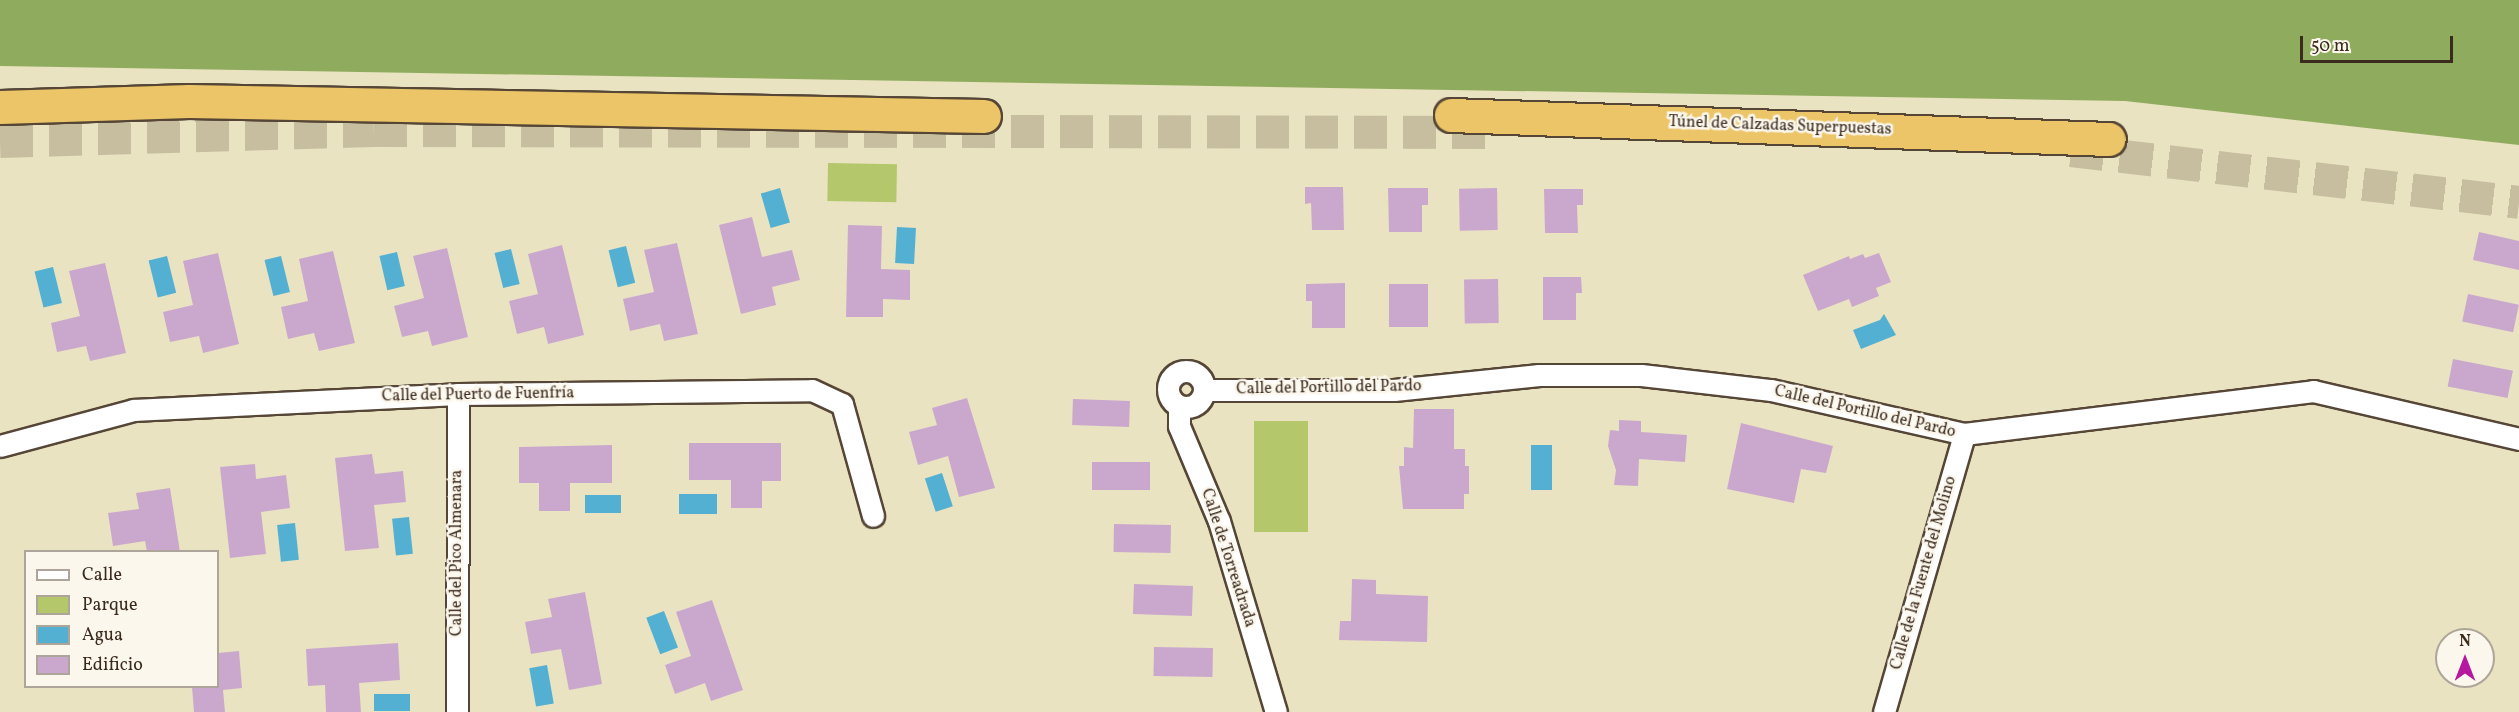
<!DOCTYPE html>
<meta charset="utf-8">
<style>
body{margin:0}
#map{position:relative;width:2519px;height:712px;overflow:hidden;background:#eae3c1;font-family:Vollkorn,serif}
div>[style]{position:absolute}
.green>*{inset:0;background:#b4c76a;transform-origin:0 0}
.forest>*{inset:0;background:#8fac5e}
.water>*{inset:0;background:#53b0d2;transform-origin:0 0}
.building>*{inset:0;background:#caa8ce;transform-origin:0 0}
.motorway-tunnel>*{height:33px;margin-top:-16.5px;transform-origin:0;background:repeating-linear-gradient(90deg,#c7bea0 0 33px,transparent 0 49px)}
.roads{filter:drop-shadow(2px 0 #554636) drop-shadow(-2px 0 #554636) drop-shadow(0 2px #554636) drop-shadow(0 -2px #554636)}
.minor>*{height:21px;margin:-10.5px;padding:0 10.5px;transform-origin:10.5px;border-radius:10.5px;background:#fff}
.minor>.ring{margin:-10.5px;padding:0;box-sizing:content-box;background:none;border:21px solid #fff;border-radius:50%}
.motorway>*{height:33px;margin:-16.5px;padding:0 16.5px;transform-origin:16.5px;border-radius:16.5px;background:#ecc569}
span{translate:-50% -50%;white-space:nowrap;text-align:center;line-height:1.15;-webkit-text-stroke:5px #fbf7ec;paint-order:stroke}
.street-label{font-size:16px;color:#3b2a1e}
.legend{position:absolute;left:24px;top:550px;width:195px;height:138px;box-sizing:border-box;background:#fbf7ec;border:2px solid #aea59a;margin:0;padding:8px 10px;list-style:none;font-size:18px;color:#3b2a1e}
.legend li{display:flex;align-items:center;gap:12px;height:30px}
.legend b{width:30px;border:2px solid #aea59a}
.north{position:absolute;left:2435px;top:628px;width:60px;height:60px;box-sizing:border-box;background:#fbf7ec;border:2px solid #aea59a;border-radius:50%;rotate:0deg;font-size:16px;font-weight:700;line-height:24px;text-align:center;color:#3b2a1e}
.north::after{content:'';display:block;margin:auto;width:21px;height:27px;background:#b5179e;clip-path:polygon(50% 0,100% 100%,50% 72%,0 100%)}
.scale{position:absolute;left:2300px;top:36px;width:153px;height:27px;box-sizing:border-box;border:3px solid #3b2a1e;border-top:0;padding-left:8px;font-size:18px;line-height:21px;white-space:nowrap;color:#3b2a1e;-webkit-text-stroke:4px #fbf7ec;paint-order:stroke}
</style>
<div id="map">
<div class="green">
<div style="left:828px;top:163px;width:69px;height:38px;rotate:1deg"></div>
<div style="left:1254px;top:421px;width:54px;height:111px"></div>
</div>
<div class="forest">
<div style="clip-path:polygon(0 0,2519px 0,2519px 145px,2125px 101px,0 66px)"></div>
</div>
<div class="water">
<div style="left:780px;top:188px;width:36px;height:20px;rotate:74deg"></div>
<div style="left:897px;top:227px;width:19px;height:36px;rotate:3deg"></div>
<div style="left:626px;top:246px;width:38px;height:18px;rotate:76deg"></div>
<div style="left:511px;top:249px;width:36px;height:17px;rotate:76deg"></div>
<div style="left:397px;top:252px;width:35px;height:18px;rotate:77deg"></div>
<div style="left:167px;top:256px;width:38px;height:19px;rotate:76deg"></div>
<div style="left:281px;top:256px;width:37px;height:17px;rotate:76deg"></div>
<div style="left:53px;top:267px;width:37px;height:19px;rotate:76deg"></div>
<div style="clip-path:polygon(1884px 314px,1896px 335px,1861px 349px,1853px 330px,1880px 320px)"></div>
<div style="left:1531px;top:445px;width:21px;height:45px"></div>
<div style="left:942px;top:473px;width:35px;height:18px;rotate:72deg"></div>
<div style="left:717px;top:494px;width:20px;height:38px;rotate:90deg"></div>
<div style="left:621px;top:495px;width:18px;height:36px;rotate:90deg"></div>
<div style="left:409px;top:517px;width:37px;height:17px;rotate:84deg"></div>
<div style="left:295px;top:523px;width:37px;height:18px;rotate:84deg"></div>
<div style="left:664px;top:611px;width:39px;height:19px;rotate:69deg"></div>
<div style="left:547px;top:665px;width:39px;height:18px;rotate:80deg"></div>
<div style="left:410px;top:694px;width:17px;height:36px;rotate:90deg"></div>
</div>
<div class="building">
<div style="clip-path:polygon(1305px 187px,1343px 187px,1344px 230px,1312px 230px,1311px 203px,1305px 204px)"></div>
<div style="clip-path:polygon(1388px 188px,1428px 188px,1428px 205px,1422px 205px,1422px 232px,1389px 232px)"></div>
<div style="left:1497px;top:188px;width:42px;height:38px;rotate:89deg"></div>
<div style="clip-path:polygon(1544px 189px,1583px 189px,1583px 205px,1577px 205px,1578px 233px,1545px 233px)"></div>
<div style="clip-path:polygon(752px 217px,762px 257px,792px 250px,800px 280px,772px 287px,776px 305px,741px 314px,719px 225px)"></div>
<div style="clip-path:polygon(848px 225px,882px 226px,881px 269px,910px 270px,910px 300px,883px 299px,883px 317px,846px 317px)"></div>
<div style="clip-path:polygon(2479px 232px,2519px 241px,2519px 270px,2473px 260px)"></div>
<div style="clip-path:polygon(677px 243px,698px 334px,664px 341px,660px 324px,630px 331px,623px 299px,654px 292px,644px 250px)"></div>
<div style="clip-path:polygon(562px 245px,584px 335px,548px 344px,544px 327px,517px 334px,509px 301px,538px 294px,528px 254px)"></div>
<div style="clip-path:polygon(447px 248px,468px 337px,432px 346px,428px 331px,402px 337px,394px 306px,424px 298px,413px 256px)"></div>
<div style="clip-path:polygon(333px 251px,355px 343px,319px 351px,314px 333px,288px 339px,281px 307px,308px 301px,299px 259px)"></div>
<div style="clip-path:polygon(218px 253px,239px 344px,203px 353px,199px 336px,170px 342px,163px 312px,193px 305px,183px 261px)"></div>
<div style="clip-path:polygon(1879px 253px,1891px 282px,1876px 288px,1879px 296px,1852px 307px,1849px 299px,1818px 311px,1803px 275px,1849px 256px,1850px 259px,1863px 254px,1865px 258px)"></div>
<div style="clip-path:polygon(105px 263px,126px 353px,90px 361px,86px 346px,57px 352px,51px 323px,80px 316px,69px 271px)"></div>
<div style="clip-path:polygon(1543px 277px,1581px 277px,1582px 293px,1576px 293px,1576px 320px,1543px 320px)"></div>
<div style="left:1498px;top:279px;width:44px;height:34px;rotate:89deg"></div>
<div style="clip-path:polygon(1345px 283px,1345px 328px,1312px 328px,1312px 301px,1306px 301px,1306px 284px)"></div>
<div style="left:1389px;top:284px;width:39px;height:43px"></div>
<div style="left:2468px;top:294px;width:52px;height:28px;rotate:12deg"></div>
<div style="left:2453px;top:359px;width:61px;height:28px;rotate:11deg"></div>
<div style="clip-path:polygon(967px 398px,995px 488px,959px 497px,948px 456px,918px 465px,909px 432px,937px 425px,932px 408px)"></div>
<div style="left:1073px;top:399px;width:57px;height:26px;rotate:2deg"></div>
<div style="clip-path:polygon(1414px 409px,1454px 409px,1454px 449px,1465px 449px,1465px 466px,1469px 466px,1469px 494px,1464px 494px,1464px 509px,1403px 509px,1399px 466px,1404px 466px,1404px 447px,1413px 448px)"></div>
<div style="clip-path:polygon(1619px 420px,1641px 421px,1641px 432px,1687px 435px,1685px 462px,1639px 459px,1638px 486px,1614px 485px,1616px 470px,1608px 446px,1610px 430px,1619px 431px)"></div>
<div style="clip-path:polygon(1741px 423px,1833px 446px,1826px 473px,1801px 469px,1794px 503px,1727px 489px)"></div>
<div style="clip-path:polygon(689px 443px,781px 443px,781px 481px,762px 481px,762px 508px,731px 508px,731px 480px,689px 480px)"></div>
<div style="clip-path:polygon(612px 445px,612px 483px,570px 483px,570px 511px,539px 511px,539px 483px,519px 483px,519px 447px)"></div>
<div style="clip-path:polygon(372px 454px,375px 474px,403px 471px,406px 502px,374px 505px,379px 548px,345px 551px,335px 458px)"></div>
<div style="left:1092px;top:462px;width:58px;height:28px"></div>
<div style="clip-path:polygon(255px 464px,256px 479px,286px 475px,290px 508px,261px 512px,266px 554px,230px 558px,220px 467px)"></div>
<div style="clip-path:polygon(170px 488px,180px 552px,147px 552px,145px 541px,113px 546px,108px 513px,139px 509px,136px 493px)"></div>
<div style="left:1114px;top:524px;width:57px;height:28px;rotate:1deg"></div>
<div style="clip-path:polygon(1352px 579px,1376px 580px,1376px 594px,1428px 596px,1427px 642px,1339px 640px,1340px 621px,1351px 621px)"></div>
<div style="left:1134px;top:584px;width:59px;height:30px;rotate:2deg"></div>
<div style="clip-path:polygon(585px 592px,602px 684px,569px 690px,561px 649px,531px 654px,525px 622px,552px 617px,548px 599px)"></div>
<div style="clip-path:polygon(712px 600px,743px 690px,711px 701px,705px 683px,675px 694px,665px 665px,691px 656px,676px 612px)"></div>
<div style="clip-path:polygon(398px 643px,400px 680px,359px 683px,361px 712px,326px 712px,325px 685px,308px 686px,306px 649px)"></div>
<div style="left:1154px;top:647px;width:59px;height:29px;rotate:1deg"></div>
<div style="clip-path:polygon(239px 651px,242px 688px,223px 690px,225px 712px,194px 712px,192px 687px,218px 687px,218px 653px)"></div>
</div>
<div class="motorway-tunnel">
<div style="left:0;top:141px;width:374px;rotate:-1.7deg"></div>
<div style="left:374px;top:130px;width:1121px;rotate:0.1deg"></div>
<div style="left:2071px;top:150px;width:451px;rotate:6.6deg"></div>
</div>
<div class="roads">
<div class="minor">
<div class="ring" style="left:1168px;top:371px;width:15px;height:15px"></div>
<div style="left:1204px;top:390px;width:190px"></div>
<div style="left:1394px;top:390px;width:146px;rotate:-5.9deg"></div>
<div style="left:1539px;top:375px;width:102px"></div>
<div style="left:1641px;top:375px;width:131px;rotate:6.6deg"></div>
<div style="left:1771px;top:390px;width:198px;rotate:12.8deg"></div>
<div style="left:1964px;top:434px;width:352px;rotate:-7deg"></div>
<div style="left:2313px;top:391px;width:212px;rotate:13.1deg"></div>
<div style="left:1179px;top:406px;width:20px;rotate:90deg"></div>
<div style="left:1179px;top:426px;width:103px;rotate:67.2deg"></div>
<div style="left:1219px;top:521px;width:199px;rotate:73.4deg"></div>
<div style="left:0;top:446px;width:138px;rotate:-15.1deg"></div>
<div style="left:133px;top:410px;width:325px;rotate:-2.8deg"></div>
<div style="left:458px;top:394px;width:354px;rotate:-0.6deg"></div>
<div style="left:812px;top:390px;width:33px;rotate:25deg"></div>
<div style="left:842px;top:404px;width:116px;rotate:74.5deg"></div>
<div style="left:457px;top:712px;width:318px;rotate:-89.8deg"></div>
<div style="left:1884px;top:712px;width:289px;rotate:-73.9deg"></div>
</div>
<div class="motorway">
<div style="left:0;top:107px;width:189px;rotate:-1.8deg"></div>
<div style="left:189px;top:101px;width:795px;rotate:1.08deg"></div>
<div style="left:1451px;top:115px;width:658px;rotate:2.09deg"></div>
</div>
</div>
<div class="street-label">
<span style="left:1780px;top:126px;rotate:2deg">Túnel de Calzadas Superpuestas</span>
<span style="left:1329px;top:388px;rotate:-1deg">Calle del Portillo del Pardo</span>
<span style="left:478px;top:395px;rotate:-1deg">Calle del Puerto de Fuenfría</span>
<span style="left:1865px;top:412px;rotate:13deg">Calle del Portillo del Pardo</span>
<span style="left:457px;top:553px;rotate:-90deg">Calle del Pico Almenara</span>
<span style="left:1228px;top:558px;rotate:72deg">Calle de Torreadrada</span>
<span style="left:1924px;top:573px;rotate:-74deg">Calle de la Fuente del Molino</span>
</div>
<ul class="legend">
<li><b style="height:8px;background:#fff"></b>Calle</li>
<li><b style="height:16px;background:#b4c76a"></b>Parque</li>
<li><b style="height:16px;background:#53b0d2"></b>Agua</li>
<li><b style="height:16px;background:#caa8ce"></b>Edificio</li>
</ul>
<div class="north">N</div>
<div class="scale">50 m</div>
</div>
